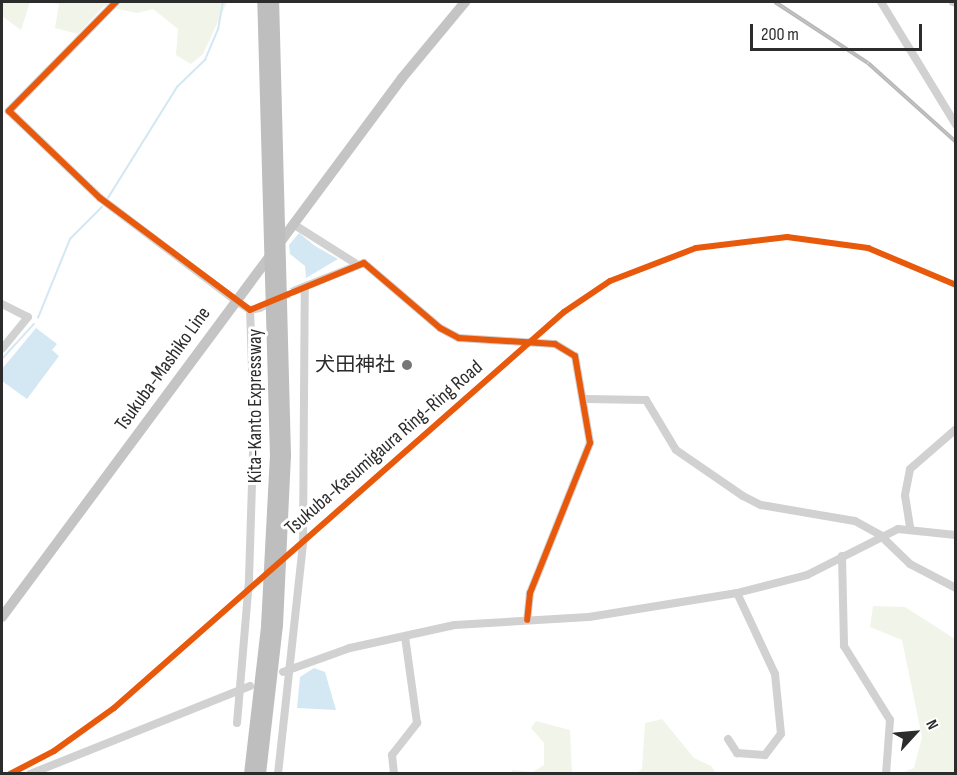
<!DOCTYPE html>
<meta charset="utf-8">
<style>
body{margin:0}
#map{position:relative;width:957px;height:775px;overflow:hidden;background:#fff;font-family:"Sofia Sans Condensed","Noto Sans JP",sans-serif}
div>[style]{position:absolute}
.green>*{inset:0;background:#f0f4e9}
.water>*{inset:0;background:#d3e8f3}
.stream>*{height:1.5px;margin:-0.75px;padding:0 0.75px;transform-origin:0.75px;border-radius:0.75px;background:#d3e8f3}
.minor-tunnel>*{height:8px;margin-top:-4px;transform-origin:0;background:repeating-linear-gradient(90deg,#d5d5d5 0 8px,transparent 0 12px)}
.minor>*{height:8px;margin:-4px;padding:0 4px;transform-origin:4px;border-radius:4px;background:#d1d1d1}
.major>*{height:10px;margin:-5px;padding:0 5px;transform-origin:5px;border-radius:5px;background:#c4c4c4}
.highway>*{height:12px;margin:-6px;padding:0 6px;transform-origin:6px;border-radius:6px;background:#bebebe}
.rail>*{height:4px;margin-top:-2px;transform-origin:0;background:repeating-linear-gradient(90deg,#fff 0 4.5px,#b8b8b8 0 9px);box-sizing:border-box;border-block:2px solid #b8b8b8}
.cycleway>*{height:6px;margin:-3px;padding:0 3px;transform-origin:3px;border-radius:3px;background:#e8590c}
.dots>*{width:16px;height:16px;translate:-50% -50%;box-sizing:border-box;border:3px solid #fff;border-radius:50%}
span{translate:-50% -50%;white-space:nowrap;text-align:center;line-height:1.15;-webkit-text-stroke:6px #fff;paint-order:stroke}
.poi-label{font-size:20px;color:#2c2c2c}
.right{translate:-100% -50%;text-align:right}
.street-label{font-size:20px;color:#2c2c2c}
.frame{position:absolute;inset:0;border:3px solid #2c2c2c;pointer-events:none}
.north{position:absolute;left:885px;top:703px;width:60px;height:60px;-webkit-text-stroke:4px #fff;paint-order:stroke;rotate:64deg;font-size:16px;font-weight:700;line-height:24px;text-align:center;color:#2c2c2c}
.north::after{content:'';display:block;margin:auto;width:21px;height:27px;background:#2c2c2c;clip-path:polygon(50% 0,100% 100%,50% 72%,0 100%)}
.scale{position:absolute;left:750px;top:24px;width:172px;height:27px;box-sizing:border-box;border:3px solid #2c2c2c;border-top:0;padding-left:8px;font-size:18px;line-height:21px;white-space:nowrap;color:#2c2c2c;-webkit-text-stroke:4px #fff;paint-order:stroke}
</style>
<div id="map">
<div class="green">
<div style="clip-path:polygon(2px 2px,30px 2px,21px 30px,2px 16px)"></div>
<div style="clip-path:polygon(42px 2px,227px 2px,203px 54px,191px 64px,176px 55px,178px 29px,153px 9px,137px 13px,104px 6px,78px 34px,55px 28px,59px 4px)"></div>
<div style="clip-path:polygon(873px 606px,905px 607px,955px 639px,955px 773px,901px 773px,914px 768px,922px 737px,902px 640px,870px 627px)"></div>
<div style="clip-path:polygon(662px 719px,694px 758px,711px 766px,716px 773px,636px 773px,642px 769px,645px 723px)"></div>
<div style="clip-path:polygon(536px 721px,570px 730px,572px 773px,512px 773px,512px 770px,533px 772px,544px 765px,544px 743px,531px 728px)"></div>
</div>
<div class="water">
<div style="clip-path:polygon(299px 233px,315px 246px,338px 259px,306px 278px,305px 266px,290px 254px,289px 245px)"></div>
<div style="clip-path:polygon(36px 328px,57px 344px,52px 350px,59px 356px,27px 399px,2px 381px,2px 369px)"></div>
<div style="clip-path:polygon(314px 668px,325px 672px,336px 710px,297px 708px,300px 677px)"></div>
</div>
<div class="stream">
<div style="left:108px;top:198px;width:131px;rotate:-58.1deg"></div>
<div style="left:177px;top:87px;width:39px;rotate:-44deg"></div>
<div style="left:205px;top:60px;width:33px;rotate:-67deg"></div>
<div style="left:218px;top:30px;width:28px;rotate:-80deg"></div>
<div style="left:38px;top:318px;width:85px;rotate:-67.9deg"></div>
<div style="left:70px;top:239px;width:45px;rotate:-45deg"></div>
<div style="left:2px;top:359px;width:47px;rotate:-47.6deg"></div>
</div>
<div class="minor-tunnel">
<div style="left:260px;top:308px;width:40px;rotate:-26.6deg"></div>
</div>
<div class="minor">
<div style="left:116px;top:2px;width:153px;rotate:134.5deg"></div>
<div style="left:9px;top:111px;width:126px;rotate:43.7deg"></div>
<div style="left:100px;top:198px;width:171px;rotate:37.1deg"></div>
<div style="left:236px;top:301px;width:17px;rotate:33deg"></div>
<div style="left:250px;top:310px;width:10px;rotate:-11deg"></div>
<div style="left:881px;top:2px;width:144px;rotate:58.6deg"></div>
<div style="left:953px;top:2px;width:3px;rotate:18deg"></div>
<div style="left:293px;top:224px;width:73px;rotate:32.2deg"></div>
<div style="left:296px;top:290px;width:73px;rotate:-21.7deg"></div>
<div style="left:364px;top:263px;width:100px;rotate:40.5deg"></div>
<div style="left:440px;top:328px;width:21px;rotate:28deg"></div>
<div style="left:459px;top:338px;width:96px;rotate:3.6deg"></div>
<div style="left:555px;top:344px;width:23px;rotate:31deg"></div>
<div style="left:575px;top:356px;width:88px;rotate:80.2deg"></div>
<div style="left:590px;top:443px;width:162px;rotate:111.8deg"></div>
<div style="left:530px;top:593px;width:27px;rotate:96deg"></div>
<div style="left:2px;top:304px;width:29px;rotate:27deg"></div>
<div style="left:28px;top:317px;width:41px;rotate:129.1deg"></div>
<div style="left:586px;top:399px;width:60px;rotate:1deg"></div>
<div style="left:646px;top:400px;width:58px;rotate:59deg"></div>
<div style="left:676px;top:450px;width:81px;rotate:34.5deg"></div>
<div style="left:743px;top:496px;width:20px;rotate:27deg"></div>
<div style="left:761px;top:505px;width:95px;rotate:9.7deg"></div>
<div style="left:855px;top:521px;width:29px;rotate:29deg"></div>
<div style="left:880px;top:535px;width:42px;rotate:44deg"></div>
<div style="left:910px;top:564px;width:52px;rotate:27.6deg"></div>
<div style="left:910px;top:527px;width:32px;rotate:-99deg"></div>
<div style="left:905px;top:495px;width:26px;rotate:-79deg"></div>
<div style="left:910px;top:469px;width:61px;rotate:-41deg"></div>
<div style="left:842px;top:556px;width:90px;rotate:88.7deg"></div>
<div style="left:844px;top:646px;width:87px;rotate:58.1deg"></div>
<div style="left:890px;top:720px;width:54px;rotate:94.2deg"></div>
<div style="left:283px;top:672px;width:71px;rotate:-19.7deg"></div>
<div style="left:350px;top:648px;width:107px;rotate:-12.4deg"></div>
<div style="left:455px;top:625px;width:134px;rotate:-3.4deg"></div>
<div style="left:589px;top:617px;width:150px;rotate:-9.2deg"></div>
<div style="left:737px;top:593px;width:72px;rotate:-14.4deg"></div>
<div style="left:807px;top:575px;width:102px;rotate:-26.8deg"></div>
<div style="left:898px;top:529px;width:58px;rotate:5.9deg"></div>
<div style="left:237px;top:723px;width:144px;rotate:-85.2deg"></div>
<div style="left:249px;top:579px;width:155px;rotate:-88.2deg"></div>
<div style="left:254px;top:424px;width:114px;rotate:-92deg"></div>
<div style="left:728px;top:739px;width:17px;rotate:57deg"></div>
<div style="left:737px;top:753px;width:28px;rotate:4deg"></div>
<div style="left:765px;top:755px;width:26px;rotate:-53deg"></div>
<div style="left:781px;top:734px;width:60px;rotate:-95.7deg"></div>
<div style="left:775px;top:674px;width:89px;rotate:-115.1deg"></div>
<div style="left:30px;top:774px;width:237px;rotate:-21.8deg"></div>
<div style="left:278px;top:774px;width:233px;rotate:-83.8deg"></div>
<div style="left:303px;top:542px;width:255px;rotate:-89.6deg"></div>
<div style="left:394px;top:774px;width:19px;rotate:-96deg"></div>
<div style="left:392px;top:755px;width:41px;rotate:-52deg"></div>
<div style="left:417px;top:723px;width:87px;rotate:-97.9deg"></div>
</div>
<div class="major">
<div style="left:2px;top:617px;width:671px;rotate:-53.42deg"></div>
<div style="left:402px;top:78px;width:99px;rotate:-50.3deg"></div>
</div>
<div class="highway">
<div style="left:250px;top:774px;width:149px;rotate:-83.4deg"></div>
<div style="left:267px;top:626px;width:169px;rotate:-87deg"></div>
<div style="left:276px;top:457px;width:455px;rotate:-91.6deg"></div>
<div style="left:260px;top:774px;width:150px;rotate:-83.5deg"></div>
<div style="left:277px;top:625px;width:170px;rotate:-87.3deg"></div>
<div style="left:285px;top:455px;width:453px;rotate:-91.5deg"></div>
</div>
<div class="rail">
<div style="left:775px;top:2px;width:111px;rotate:33.3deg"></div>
<div style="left:868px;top:63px;width:118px;rotate:41.9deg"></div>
</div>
<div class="cycleway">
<div style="left:116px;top:2px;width:153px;rotate:134.5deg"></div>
<div style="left:9px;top:111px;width:126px;rotate:43.7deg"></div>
<div style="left:100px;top:198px;width:187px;rotate:36.7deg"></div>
<div style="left:250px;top:310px;width:123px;rotate:-22.4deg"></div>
<div style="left:364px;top:263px;width:100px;rotate:40.5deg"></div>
<div style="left:440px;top:328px;width:21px;rotate:28deg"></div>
<div style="left:459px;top:338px;width:96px;rotate:3.6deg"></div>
<div style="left:555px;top:344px;width:23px;rotate:31deg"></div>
<div style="left:575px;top:356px;width:88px;rotate:80.2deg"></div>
<div style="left:590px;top:443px;width:162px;rotate:111.8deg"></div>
<div style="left:530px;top:593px;width:27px;rotate:96deg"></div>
<div style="left:10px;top:774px;width:50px;rotate:-27.6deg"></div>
<div style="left:54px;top:751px;width:74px;rotate:-35.6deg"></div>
<div style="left:114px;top:708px;width:599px;rotate:-41.35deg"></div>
<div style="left:564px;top:312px;width:55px;rotate:-34deg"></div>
<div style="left:610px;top:281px;width:92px;rotate:-21deg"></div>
<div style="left:696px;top:248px;width:92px;rotate:-6.9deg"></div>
<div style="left:787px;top:237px;width:82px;rotate:7.7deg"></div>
<div style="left:868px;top:248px;width:95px;rotate:22.8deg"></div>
</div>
<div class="dots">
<div style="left:407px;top:365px;background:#767676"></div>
</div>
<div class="poi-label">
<span class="right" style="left:395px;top:365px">犬田神社</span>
</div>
<div class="street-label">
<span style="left:163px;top:369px;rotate:-54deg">Tsukuba-Mashiko Line</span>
<span style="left:255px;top:406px;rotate:-90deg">Kita-Kanto Expressway</span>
<span style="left:384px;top:448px;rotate:-41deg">Tsukuba-Kasumigaura Ring-Ring Road</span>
</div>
<div class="frame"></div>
<div class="north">N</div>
<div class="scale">200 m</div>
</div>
